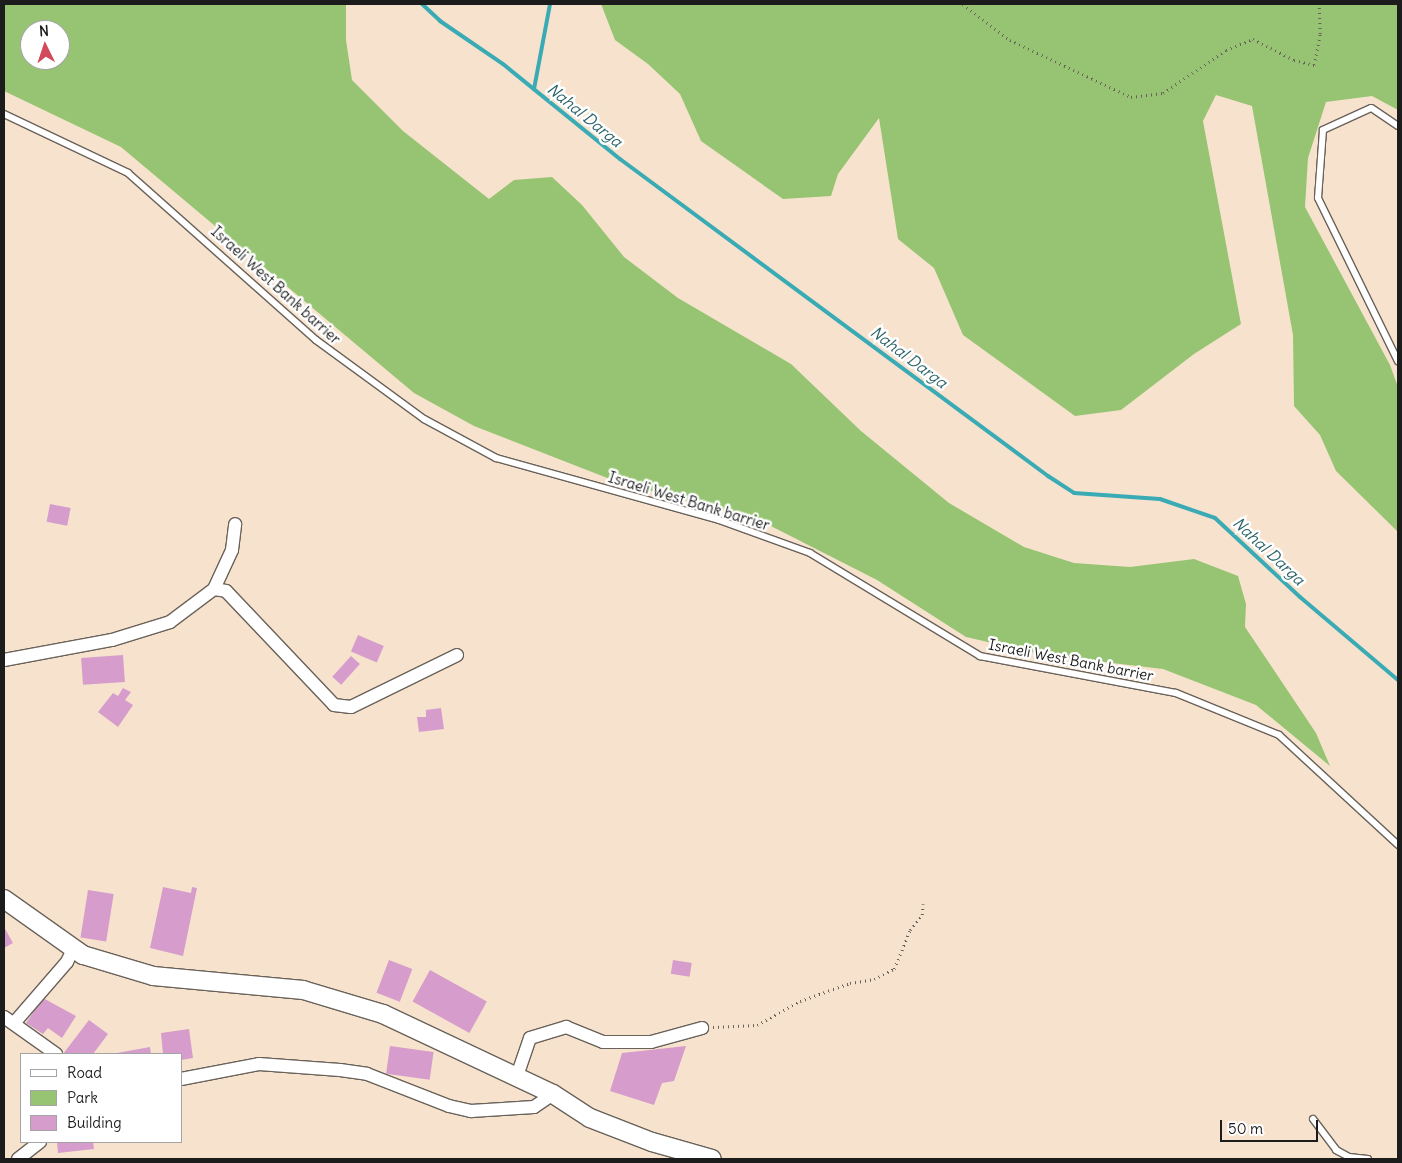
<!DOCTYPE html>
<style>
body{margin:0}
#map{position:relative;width:1402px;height:1163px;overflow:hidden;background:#f7e3cd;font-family:Delius,sans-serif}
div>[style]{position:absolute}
.green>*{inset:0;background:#96c473}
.stream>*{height:4px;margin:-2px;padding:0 2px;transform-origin:2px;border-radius:2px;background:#3aabb5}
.building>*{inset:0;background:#d69ccb;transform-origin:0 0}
.path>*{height:2.5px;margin-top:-1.25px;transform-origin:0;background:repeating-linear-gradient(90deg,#69625a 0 1px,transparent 0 5px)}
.roads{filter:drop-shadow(1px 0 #69625a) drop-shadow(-1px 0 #69625a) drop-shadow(0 1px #69625a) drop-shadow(0 -1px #69625a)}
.lane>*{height:6px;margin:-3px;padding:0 3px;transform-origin:3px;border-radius:3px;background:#fff}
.street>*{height:12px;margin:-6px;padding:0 6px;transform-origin:6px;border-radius:6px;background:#fff}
.secondary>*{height:18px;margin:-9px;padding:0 9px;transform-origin:9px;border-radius:9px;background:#fff}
span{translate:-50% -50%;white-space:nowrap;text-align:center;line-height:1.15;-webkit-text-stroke:5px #fff;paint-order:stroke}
.street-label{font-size:15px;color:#1c1c1c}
.water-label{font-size:16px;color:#2b6468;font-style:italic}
.frame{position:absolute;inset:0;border:5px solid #1c1c1c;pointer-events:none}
.legend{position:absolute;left:20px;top:1053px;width:162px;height:90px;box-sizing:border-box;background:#fff;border:1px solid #a4a4a4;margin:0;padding:6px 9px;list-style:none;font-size:15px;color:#1c1c1c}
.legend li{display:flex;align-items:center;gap:10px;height:25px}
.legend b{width:25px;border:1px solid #a4a4a4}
.north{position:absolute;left:20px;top:20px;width:50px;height:50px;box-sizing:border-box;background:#fff;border:1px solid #a4a4a4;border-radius:50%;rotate:356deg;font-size:14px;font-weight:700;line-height:20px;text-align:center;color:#1c1c1c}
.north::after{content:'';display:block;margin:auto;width:18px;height:22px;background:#d1495b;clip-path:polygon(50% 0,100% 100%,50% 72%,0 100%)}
.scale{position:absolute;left:1220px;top:1120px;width:98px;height:22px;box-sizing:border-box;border:2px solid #1c1c1c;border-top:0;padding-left:6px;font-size:15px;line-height:18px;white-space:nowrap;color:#1c1c1c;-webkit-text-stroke:4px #fff;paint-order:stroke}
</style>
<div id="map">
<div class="green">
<div style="clip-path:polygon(evenodd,4px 4px,346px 4px,346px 40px,352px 80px,403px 131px,489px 199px,514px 180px,552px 177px,582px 205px,624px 257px,678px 298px,791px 364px,861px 431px,949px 503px,1024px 547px,1074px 563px,1130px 567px,1194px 559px,1238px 576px,1246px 604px,1245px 627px,1316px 733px,1330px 766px,1256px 705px,1163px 669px,1044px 655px,966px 637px,877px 580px,761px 521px,615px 481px,474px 426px,414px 393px,121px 147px,4px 91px,4px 4px,30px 30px,60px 30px,60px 60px,30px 60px,30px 30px)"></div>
<div style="clip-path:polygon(601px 4px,1398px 4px,1398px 110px,1372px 96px,1326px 102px,1308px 158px,1305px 207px,1390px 365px,1398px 387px,1398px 532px,1336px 471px,1320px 435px,1294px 406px,1293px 335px,1252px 106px,1216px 95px,1203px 121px,1241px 324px,1194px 354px,1121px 410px,1075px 416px,963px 335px,934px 268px,898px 239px,879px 118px,838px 174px,831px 196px,783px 199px,701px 141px,680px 94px,648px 64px,615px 40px)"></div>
</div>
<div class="stream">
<div style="left:422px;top:4px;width:25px;rotate:43deg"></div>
<div style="left:440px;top:21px;width:76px;rotate:34.3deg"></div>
<div style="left:503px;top:64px;width:151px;rotate:39.1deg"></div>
<div style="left:620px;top:159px;width:533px;rotate:36.53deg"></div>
<div style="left:1048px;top:476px;width:31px;rotate:33deg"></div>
<div style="left:1074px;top:493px;width:86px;rotate:4deg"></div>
<div style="left:1160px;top:499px;width:58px;rotate:19.1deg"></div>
<div style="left:1215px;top:518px;width:116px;rotate:42.9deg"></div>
<div style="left:1300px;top:597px;width:128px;rotate:40.3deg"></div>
<div style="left:534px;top:89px;width:86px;rotate:-79.3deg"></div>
</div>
<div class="building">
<div style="left:50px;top:504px;width:21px;height:18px;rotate:11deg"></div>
<div style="left:358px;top:635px;width:28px;height:18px;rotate:23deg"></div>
<div style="left:123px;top:655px;width:27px;height:42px;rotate:86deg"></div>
<div style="left:351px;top:656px;width:12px;height:28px;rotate:42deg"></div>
<div style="clip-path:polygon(123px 688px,131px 692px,125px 700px,133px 705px,118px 727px,98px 712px,113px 693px,118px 696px)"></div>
<div style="clip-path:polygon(441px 708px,444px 729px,419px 732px,417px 717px,426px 717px,426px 710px)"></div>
<div style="clip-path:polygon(163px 887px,191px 893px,192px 887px,197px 888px,183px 956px,150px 948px)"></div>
<div style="left:88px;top:890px;width:26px;height:48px;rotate:9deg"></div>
<div style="clip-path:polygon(4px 927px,13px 943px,4px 948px)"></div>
<div style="left:389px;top:960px;width:25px;height:35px;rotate:21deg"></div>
<div style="left:673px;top:960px;width:19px;height:14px;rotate:9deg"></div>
<div style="left:430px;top:970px;width:65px;height:36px;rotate:29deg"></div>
<div style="clip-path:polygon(43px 998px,76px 1016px,62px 1038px,48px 1028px,43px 1034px,26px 1023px)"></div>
<div style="clip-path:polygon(89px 1020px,108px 1034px,93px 1054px,63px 1054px)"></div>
<div style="clip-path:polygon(189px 1029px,193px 1058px,181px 1060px,181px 1054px,163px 1054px,161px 1033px)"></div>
<div style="left:390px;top:1046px;width:44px;height:28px;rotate:8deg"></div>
<div style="clip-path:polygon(686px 1046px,674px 1081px,662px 1083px,654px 1105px,610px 1091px,622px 1053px)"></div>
<div style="clip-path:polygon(150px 1047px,151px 1054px,117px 1054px,117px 1053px)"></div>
<div style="clip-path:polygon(57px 1142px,93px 1142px,94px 1149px,58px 1153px)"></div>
</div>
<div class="path">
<div style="left:963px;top:4px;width:59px;rotate:37.5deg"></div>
<div style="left:1010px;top:40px;width:134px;rotate:25.2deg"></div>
<div style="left:1131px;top:97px;width:32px;rotate:-7deg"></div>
<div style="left:1163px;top:93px;width:76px;rotate:-34.3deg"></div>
<div style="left:1226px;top:50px;width:29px;rotate:-22deg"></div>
<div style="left:1253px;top:39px;width:46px;rotate:27.1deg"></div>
<div style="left:1294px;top:60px;width:21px;rotate:14deg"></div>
<div style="left:1314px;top:65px;width:32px;rotate:-79deg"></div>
<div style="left:1320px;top:34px;width:30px;rotate:-92deg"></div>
<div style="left:713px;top:1027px;width:44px;rotate:-2.6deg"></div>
<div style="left:757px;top:1025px;width:49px;rotate:-29.2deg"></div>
<div style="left:800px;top:1001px;width:53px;rotate:-19.8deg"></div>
<div style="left:850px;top:983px;width:24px;rotate:-9deg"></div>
<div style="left:874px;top:979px;width:22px;rotate:-27deg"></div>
<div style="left:894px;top:969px;width:42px;rotate:-67.7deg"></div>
<div style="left:910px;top:930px;width:19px;rotate:-51deg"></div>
<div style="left:922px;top:915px;width:11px;rotate:-85deg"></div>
</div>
<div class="roads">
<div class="lane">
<div style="left:4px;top:114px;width:137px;rotate:25.4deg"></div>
<div style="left:128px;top:173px;width:251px;rotate:41.6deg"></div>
<div style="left:316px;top:340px;width:134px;rotate:36.2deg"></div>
<div style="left:424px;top:419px;width:82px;rotate:28.4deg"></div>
<div style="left:496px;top:458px;width:231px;rotate:15.5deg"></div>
<div style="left:719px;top:520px;width:97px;rotate:19.9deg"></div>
<div style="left:810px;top:553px;width:199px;rotate:31.2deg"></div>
<div style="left:980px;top:656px;width:199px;rotate:10.7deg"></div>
<div style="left:1176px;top:693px;width:111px;rotate:22.2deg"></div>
<div style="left:1279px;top:735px;width:162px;rotate:42.7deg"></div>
<div style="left:1398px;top:126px;width:32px;rotate:-146deg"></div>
<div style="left:1371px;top:108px;width:53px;rotate:155.4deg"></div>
<div style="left:1323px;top:130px;width:68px;rotate:94.2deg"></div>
<div style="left:1318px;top:198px;width:182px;rotate:63.9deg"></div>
<div style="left:1313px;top:1119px;width:39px;rotate:53deg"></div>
<div style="left:1336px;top:1150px;width:15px;rotate:28deg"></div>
<div style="left:1349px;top:1157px;width:19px;rotate:6deg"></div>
</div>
<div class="street">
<div style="left:214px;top:589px;width:12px;rotate:9deg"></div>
<div style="left:226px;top:591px;width:157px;rotate:46.5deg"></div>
<div style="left:334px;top:705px;width:17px;rotate:7deg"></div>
<div style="left:351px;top:707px;width:118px;rotate:-26.1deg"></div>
<div style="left:4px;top:660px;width:110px;rotate:-10.5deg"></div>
<div style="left:112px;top:640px;width:61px;rotate:-17.2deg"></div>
<div style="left:170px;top:622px;width:55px;rotate:-36.9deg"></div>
<div style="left:214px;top:589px;width:43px;rotate:-65.2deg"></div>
<div style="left:232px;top:550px;width:26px;rotate:-83deg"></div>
<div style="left:4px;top:1017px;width:64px;rotate:35.4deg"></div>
<div style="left:15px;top:1022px;width:79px;rotate:-49.1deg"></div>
<div style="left:67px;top:962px;width:14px;rotate:-65deg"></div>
<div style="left:517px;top:1076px;width:40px;rotate:-71.1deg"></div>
<div style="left:530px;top:1038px;width:38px;rotate:-17deg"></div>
<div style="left:566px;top:1027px;width:40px;rotate:22deg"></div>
<div style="left:603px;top:1042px;width:48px"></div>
<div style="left:651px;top:1042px;width:53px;rotate:-15.4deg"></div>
<div style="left:181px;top:1079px;width:79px;rotate:-10.9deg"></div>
<div style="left:259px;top:1064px;width:81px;rotate:4.2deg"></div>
<div style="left:340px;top:1070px;width:27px;rotate:8deg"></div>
<div style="left:367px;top:1074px;width:88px;rotate:21.3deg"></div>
<div style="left:449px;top:1106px;width:23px;rotate:13deg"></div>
<div style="left:471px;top:1111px;width:63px;rotate:-3.6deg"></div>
<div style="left:534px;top:1107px;width:23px;rotate:-34deg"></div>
<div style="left:18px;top:1159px;width:28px;rotate:-38deg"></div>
</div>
<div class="secondary">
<div style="left:4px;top:899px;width:97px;rotate:35.3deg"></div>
<div style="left:83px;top:955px;width:73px;rotate:16.7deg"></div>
<div style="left:153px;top:976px;width:151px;rotate:5.3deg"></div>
<div style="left:303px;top:990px;width:84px;rotate:16.7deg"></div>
<div style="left:383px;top:1014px;width:188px;rotate:25.2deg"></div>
<div style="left:553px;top:1094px;width:44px;rotate:33deg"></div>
<div style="left:590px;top:1118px;width:66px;rotate:21.2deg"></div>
<div style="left:652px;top:1142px;width:62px;rotate:15.8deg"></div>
</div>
</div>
<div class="street-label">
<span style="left:276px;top:285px;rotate:42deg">Israeli West Bank barrier</span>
<span style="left:689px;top:501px;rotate:17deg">Israeli West Bank barrier</span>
<span style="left:1071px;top:660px;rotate:11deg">Israeli West Bank barrier</span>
</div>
<div class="water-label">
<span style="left:585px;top:115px;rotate:39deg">Nahal Darga</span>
<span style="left:909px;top:357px;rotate:37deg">Nahal Darga</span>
<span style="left:1269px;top:551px;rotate:43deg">Nahal Darga</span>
</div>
<div class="frame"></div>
<ul class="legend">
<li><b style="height:6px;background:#fff"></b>Road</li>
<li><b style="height:14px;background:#96c473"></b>Park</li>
<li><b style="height:14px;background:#d69ccb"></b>Building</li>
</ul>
<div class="north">N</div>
<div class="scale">50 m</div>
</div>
